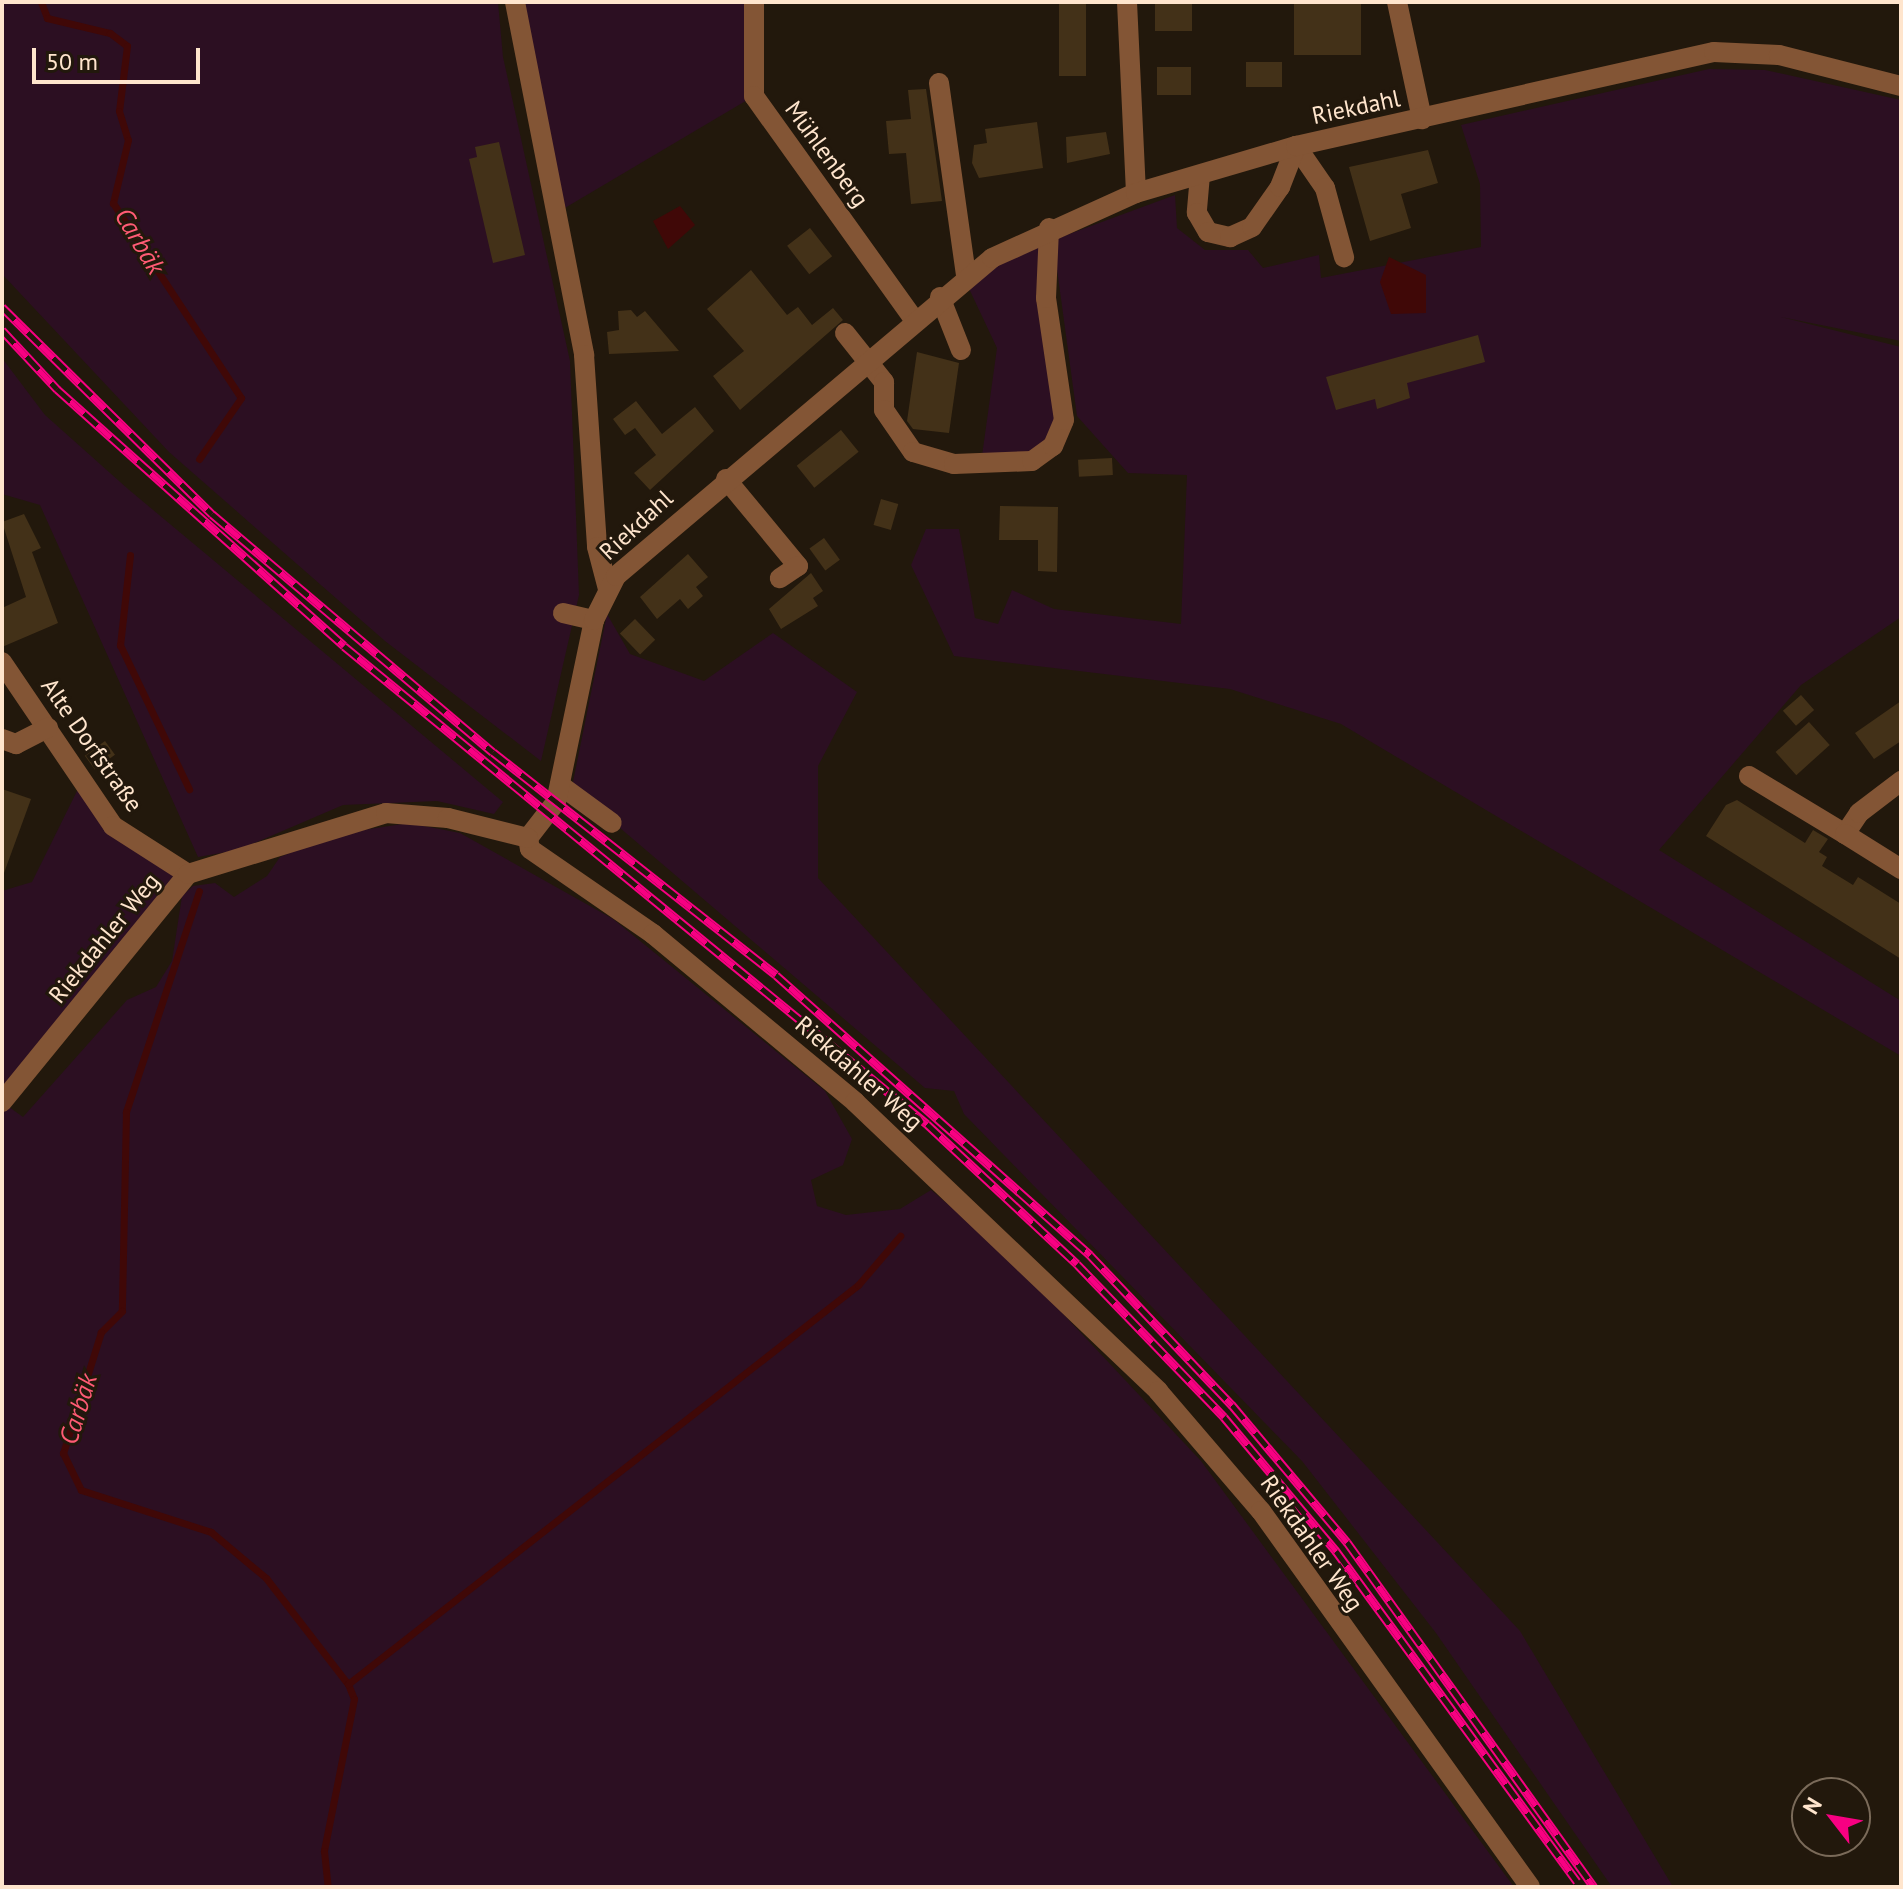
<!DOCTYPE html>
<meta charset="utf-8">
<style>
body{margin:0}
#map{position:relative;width:1903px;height:1889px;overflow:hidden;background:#22180c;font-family:"PT Sans",sans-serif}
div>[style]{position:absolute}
.green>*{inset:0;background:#2c0f22}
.water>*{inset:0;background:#400807}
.stream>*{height:7px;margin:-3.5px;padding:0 3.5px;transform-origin:3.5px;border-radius:3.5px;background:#400807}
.building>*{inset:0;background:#433118;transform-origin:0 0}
.minor>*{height:20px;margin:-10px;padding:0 10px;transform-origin:10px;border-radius:10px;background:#835535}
.rail>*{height:9px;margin-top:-4.5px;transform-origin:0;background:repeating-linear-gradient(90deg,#22180c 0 18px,#f80082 0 36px);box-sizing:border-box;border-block:2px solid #f80082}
span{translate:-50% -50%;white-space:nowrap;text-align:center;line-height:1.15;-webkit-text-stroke:6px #22180c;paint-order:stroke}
.street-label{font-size:24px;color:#ffe5cd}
.water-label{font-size:26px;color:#ff5b75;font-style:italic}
.frame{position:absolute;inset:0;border:4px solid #ffe5cd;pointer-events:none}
.north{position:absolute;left:1791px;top:1777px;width:80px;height:80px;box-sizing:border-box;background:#22180c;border:2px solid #7a6a59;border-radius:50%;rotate:301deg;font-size:22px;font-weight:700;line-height:32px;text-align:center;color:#ffe5cd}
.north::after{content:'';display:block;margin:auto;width:28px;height:36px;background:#f80082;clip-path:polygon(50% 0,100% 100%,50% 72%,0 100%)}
.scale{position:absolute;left:32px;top:48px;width:168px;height:36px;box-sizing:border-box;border:4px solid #ffe5cd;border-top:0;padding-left:10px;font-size:24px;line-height:28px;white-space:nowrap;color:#ffe5cd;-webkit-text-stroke:6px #22180c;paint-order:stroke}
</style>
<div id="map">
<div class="green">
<div style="clip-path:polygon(2px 2px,498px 2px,503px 57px,570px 361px,579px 595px,541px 761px,385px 641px,169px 452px,2px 274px)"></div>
<div style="clip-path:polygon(515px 2px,754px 2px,754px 96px,553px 215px)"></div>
<div style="clip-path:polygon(1709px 69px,1765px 70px,1901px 100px,1901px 341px,1781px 317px,1901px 347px,1901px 617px,1801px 685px,1659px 850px,1901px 1001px,1901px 1056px,1341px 724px,1230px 689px,954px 656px,911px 565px,926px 529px,959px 529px,975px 618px,998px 624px,1012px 590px,1054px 609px,1181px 624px,1187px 475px,1128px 473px,1077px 416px,1053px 240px,1175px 195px,1177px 228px,1205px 250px,1248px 250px,1263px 268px,1319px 255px,1321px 278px,1481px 247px,1480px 184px,1461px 125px)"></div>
<div style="clip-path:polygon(1049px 228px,1064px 420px,1053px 446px,981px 463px,997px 348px,964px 278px)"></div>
<div style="clip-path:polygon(2px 358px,45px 415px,128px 489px,503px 802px,494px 814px,437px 801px,343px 805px,238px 850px,198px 857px,40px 505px,2px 494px)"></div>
<div style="clip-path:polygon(607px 614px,630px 654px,704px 681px,773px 633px,857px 692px,818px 766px,818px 878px,1520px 1631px,1673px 1887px,1612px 1887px,1436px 1633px,1302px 1461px,964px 1114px,954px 1091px,925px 1088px,572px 787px)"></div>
<div style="clip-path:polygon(78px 789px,188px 874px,2px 1102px,23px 1117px,127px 1000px,156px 987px,172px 961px,182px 896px,193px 886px,215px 883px,234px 897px,267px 876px,280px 857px,337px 834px,409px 823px,460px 833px,613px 919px,825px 1091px,852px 1139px,843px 1165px,811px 1180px,817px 1206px,846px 1215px,900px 1209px,931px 1190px,1006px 1253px,1201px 1461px,1514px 1887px,2px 1887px,2px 891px,32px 882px)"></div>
</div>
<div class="water">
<div style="clip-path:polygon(680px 206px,695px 225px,668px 249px,653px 221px)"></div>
<div style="clip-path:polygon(1389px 257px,1426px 275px,1426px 313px,1391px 314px,1380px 282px)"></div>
</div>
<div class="stream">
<div style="left:41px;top:2px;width:17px;rotate:69deg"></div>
<div style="left:47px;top:18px;width:65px;rotate:13.4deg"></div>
<div style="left:110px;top:33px;width:21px;rotate:37deg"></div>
<div style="left:127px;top:46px;width:65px;rotate:97deg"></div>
<div style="left:119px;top:111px;width:30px;rotate:73deg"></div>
<div style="left:128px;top:140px;width:65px;rotate:103.4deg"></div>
<div style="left:113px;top:203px;width:233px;rotate:56.7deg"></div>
<div style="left:241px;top:398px;width:74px;rotate:124.5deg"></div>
<div style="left:130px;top:555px;width:91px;rotate:96.3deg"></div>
<div style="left:120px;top:645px;width:160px;rotate:64.4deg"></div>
<div style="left:199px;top:891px;width:233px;rotate:108.3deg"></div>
<div style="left:126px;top:1112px;width:199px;rotate:91.2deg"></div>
<div style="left:122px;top:1311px;width:30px;rotate:135deg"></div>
<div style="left:101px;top:1332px;width:127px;rotate:107.4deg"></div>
<div style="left:63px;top:1453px;width:41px;rotate:64.1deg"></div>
<div style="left:81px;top:1490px;width:137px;rotate:17.9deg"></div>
<div style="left:211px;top:1532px;width:72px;rotate:39.9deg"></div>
<div style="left:266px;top:1578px;width:134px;rotate:52.3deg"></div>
<div style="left:348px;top:1684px;width:16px;rotate:68deg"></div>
<div style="left:354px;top:1699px;width:155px;rotate:101.2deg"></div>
<div style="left:324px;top:1851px;width:36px;rotate:84deg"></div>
<div style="left:348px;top:1684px;width:648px;rotate:-38.04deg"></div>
<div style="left:858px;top:1285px;width:65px;rotate:-49.4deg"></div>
</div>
<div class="building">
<div style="left:1059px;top:2px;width:27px;height:74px"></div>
<div style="left:1155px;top:2px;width:37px;height:29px"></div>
<div style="left:1294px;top:2px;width:67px;height:53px"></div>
<div style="left:1282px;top:62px;width:25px;height:36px;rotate:90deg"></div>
<div style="left:1157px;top:67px;width:34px;height:28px"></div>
<div style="clip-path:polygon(926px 89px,942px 201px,911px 204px,906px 153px,889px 154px,886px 121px,911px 119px,908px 90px)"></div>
<div style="clip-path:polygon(1037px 122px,1043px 168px,979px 178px,972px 163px,974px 145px,987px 143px,985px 129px)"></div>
<div style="clip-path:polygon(1106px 132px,1110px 154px,1067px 163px,1066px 137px)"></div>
<div style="clip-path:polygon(499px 142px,525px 255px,493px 263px,469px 159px,477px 157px,475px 147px)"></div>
<div style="clip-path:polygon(1428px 150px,1438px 183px,1401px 194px,1411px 228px,1370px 241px,1349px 167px)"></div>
<div style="left:810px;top:228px;width:36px;height:29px;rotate:52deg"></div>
<div style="clip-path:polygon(751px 270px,787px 315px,798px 307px,812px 325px,833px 308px,843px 320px,740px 410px,713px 376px,744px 351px,707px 309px)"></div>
<div style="clip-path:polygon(631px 310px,637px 317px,645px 311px,679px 351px,609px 354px,607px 332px,619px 330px,618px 311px)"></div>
<div style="clip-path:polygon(1478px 335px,1485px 362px,1407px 383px,1410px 398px,1377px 409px,1375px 399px,1336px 410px,1326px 377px)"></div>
<div style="clip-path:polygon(917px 352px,959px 363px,949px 433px,913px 429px,907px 421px)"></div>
<div style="clip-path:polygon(636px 401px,662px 434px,695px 407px,714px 431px,650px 490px,634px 473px,656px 455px,635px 428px,625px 435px,613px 419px)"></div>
<div style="left:841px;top:430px;width:28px;height:57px;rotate:51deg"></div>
<div style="left:1112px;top:458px;width:17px;height:34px;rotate:87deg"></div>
<div style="left:881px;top:499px;width:18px;height:27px;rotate:16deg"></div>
<div style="clip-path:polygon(1000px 506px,1058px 507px,1057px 572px,1038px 571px,1038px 540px,999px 540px)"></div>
<div style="clip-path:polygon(24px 514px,41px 548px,32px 552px,58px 623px,2px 647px,2px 608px,26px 597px,2px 522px)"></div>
<div style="left:824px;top:538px;width:27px;height:18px;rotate:54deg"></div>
<div style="clip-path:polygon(688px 554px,708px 577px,696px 587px,703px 596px,688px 609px,680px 599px,657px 619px,640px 597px)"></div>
<div style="clip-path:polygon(811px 573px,823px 591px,813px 598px,818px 606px,781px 629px,769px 609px)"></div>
<div style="left:635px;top:619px;width:29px;height:21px;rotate:46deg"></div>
<div style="left:1801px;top:695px;width:20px;height:24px;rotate:49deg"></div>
<div style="clip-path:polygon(1901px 701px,1901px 741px,1874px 759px,1855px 733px)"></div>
<div style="left:1809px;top:722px;width:31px;height:45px;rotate:48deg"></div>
<div style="left:105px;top:741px;width:17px;height:25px;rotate:54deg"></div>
<div style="clip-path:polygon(2px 789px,31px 799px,4px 873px,2px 872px)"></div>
<div style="clip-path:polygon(1737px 800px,1805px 843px,1813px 830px,1828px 839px,1819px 852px,1827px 857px,1822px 866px,1853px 885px,1858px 877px,1901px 904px,1901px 959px,1706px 836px,1726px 805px)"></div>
</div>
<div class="minor">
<div style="left:515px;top:2px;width:360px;rotate:78.9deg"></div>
<div style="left:584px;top:355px;width:192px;rotate:86.1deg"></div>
<div style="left:597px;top:547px;width:43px;rotate:75.3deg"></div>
<div style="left:754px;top:2px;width:94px;rotate:90deg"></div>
<div style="left:754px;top:96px;width:273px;rotate:54.4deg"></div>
<div style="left:1127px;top:2px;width:191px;rotate:87.3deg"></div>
<div style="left:1397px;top:2px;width:120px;rotate:77.9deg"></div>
<div style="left:939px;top:83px;width:194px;rotate:82deg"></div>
<div style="left:1296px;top:146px;width:51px;rotate:55.4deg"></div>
<div style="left:1325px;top:188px;width:72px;rotate:74.6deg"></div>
<div style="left:1200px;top:175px;width:38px;rotate:95deg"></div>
<div style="left:1197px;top:213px;width:22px;rotate:60deg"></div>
<div style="left:1208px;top:232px;width:23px;rotate:13deg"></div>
<div style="left:1230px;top:237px;width:24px;rotate:-24deg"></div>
<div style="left:1252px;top:227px;width:49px;rotate:-55deg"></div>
<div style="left:1280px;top:187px;width:44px;rotate:-68.7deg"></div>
<div style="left:940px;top:297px;width:57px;rotate:68.4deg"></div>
<div style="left:845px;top:333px;width:63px;rotate:51.5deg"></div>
<div style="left:884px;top:382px;width:28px;rotate:90deg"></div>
<div style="left:884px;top:410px;width:51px;rotate:55.4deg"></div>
<div style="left:913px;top:452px;width:43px;rotate:16.3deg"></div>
<div style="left:954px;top:464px;width:78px;rotate:-2.2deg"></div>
<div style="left:1032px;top:461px;width:26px;rotate:-36deg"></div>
<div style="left:1053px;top:446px;width:28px;rotate:-67deg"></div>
<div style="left:1064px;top:420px;width:123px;rotate:-98.4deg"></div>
<div style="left:1046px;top:298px;width:70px;rotate:-87.5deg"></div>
<div style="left:726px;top:479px;width:113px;rotate:50.4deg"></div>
<div style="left:798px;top:566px;width:22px;rotate:146deg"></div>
<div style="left:563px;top:613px;width:32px;rotate:13deg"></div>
<div style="left:2px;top:662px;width:198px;rotate:55.9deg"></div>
<div style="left:113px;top:826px;width:89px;rotate:32.6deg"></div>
<div style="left:2px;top:739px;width:15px;rotate:20deg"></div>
<div style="left:16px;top:744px;width:36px;rotate:-27deg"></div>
<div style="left:1749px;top:776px;width:112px;rotate:31.1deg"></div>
<div style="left:1845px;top:834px;width:25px;rotate:-56deg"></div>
<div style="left:1859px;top:813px;width:53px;rotate:-37.3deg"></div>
<div style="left:560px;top:785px;width:64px;rotate:36.2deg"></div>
<div style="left:1845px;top:834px;width:66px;rotate:32deg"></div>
<div style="left:528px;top:838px;width:46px;rotate:-52.1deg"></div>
<div style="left:556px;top:802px;width:186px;rotate:-78.2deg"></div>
<div style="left:594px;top:620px;width:49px;rotate:-63.4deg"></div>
<div style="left:616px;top:576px;width:492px;rotate:-40.2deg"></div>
<div style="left:992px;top:258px;width:158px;rotate:-24.3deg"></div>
<div style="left:1136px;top:193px;width:167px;rotate:-16.4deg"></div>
<div style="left:1296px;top:146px;width:428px;rotate:-12.7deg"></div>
<div style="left:1714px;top:52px;width:65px;rotate:2.6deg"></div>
<div style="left:1779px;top:55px;width:126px;rotate:14.3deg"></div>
<div style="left:528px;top:838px;width:11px;rotate:80deg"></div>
<div style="left:530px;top:849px;width:150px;rotate:34.6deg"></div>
<div style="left:653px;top:934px;width:263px;rotate:39.7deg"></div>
<div style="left:855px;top:1102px;width:419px;rotate:43.6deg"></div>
<div style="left:1158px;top:1391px;width:158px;rotate:49.4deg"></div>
<div style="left:1261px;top:1511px;width:462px;rotate:54.4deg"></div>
<div style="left:2px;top:1102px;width:294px;rotate:-50.8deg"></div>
<div style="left:188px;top:874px;width:207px;rotate:-17.1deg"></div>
<div style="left:386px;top:813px;width:62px;rotate:4.6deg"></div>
<div style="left:448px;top:818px;width:82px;rotate:14deg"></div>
</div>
<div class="rail">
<div style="left:2px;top:307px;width:295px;rotate:44.6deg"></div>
<div style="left:212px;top:514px;width:368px;rotate:40.3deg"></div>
<div style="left:493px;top:752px;width:360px;rotate:38.2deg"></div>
<div style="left:776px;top:975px;width:421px;rotate:41.7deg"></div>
<div style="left:1090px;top:1255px;width:207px;rotate:46.6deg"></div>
<div style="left:1232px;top:1405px;width:179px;rotate:50deg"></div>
<div style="left:1347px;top:1542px;width:424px;rotate:54.4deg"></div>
<div style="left:2px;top:330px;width:81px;rotate:47deg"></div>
<div style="left:57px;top:389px;width:385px;rotate:41.8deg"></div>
<div style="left:344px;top:646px;width:754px;rotate:39.35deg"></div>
<div style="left:927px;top:1124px;width:205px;rotate:43deg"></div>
<div style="left:1077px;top:1264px;width:212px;rotate:46.1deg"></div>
<div style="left:1224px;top:1417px;width:175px;rotate:50.1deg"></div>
<div style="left:1336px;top:1551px;width:409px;rotate:53.9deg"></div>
</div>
<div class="street-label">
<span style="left:1356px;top:107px;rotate:-12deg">Riekdahl</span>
<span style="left:827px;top:154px;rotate:54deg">Mühlenberg</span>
<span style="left:636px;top:525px;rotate:-43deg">Riekdahl</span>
<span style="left:92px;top:745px;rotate:55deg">Alte Dorfstraße</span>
<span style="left:104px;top:938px;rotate:-51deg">Riekdahler Weg</span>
<span style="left:859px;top:1073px;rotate:41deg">Riekdahler Weg</span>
<span style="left:1312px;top:1543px;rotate:55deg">Riekdahler Weg</span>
</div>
<div class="water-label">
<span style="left:140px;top:241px;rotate:59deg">Carbäk</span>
<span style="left:78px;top:1409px;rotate:-73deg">Carbäk</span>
</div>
<div class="frame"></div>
<div class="north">N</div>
<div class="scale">50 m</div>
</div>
